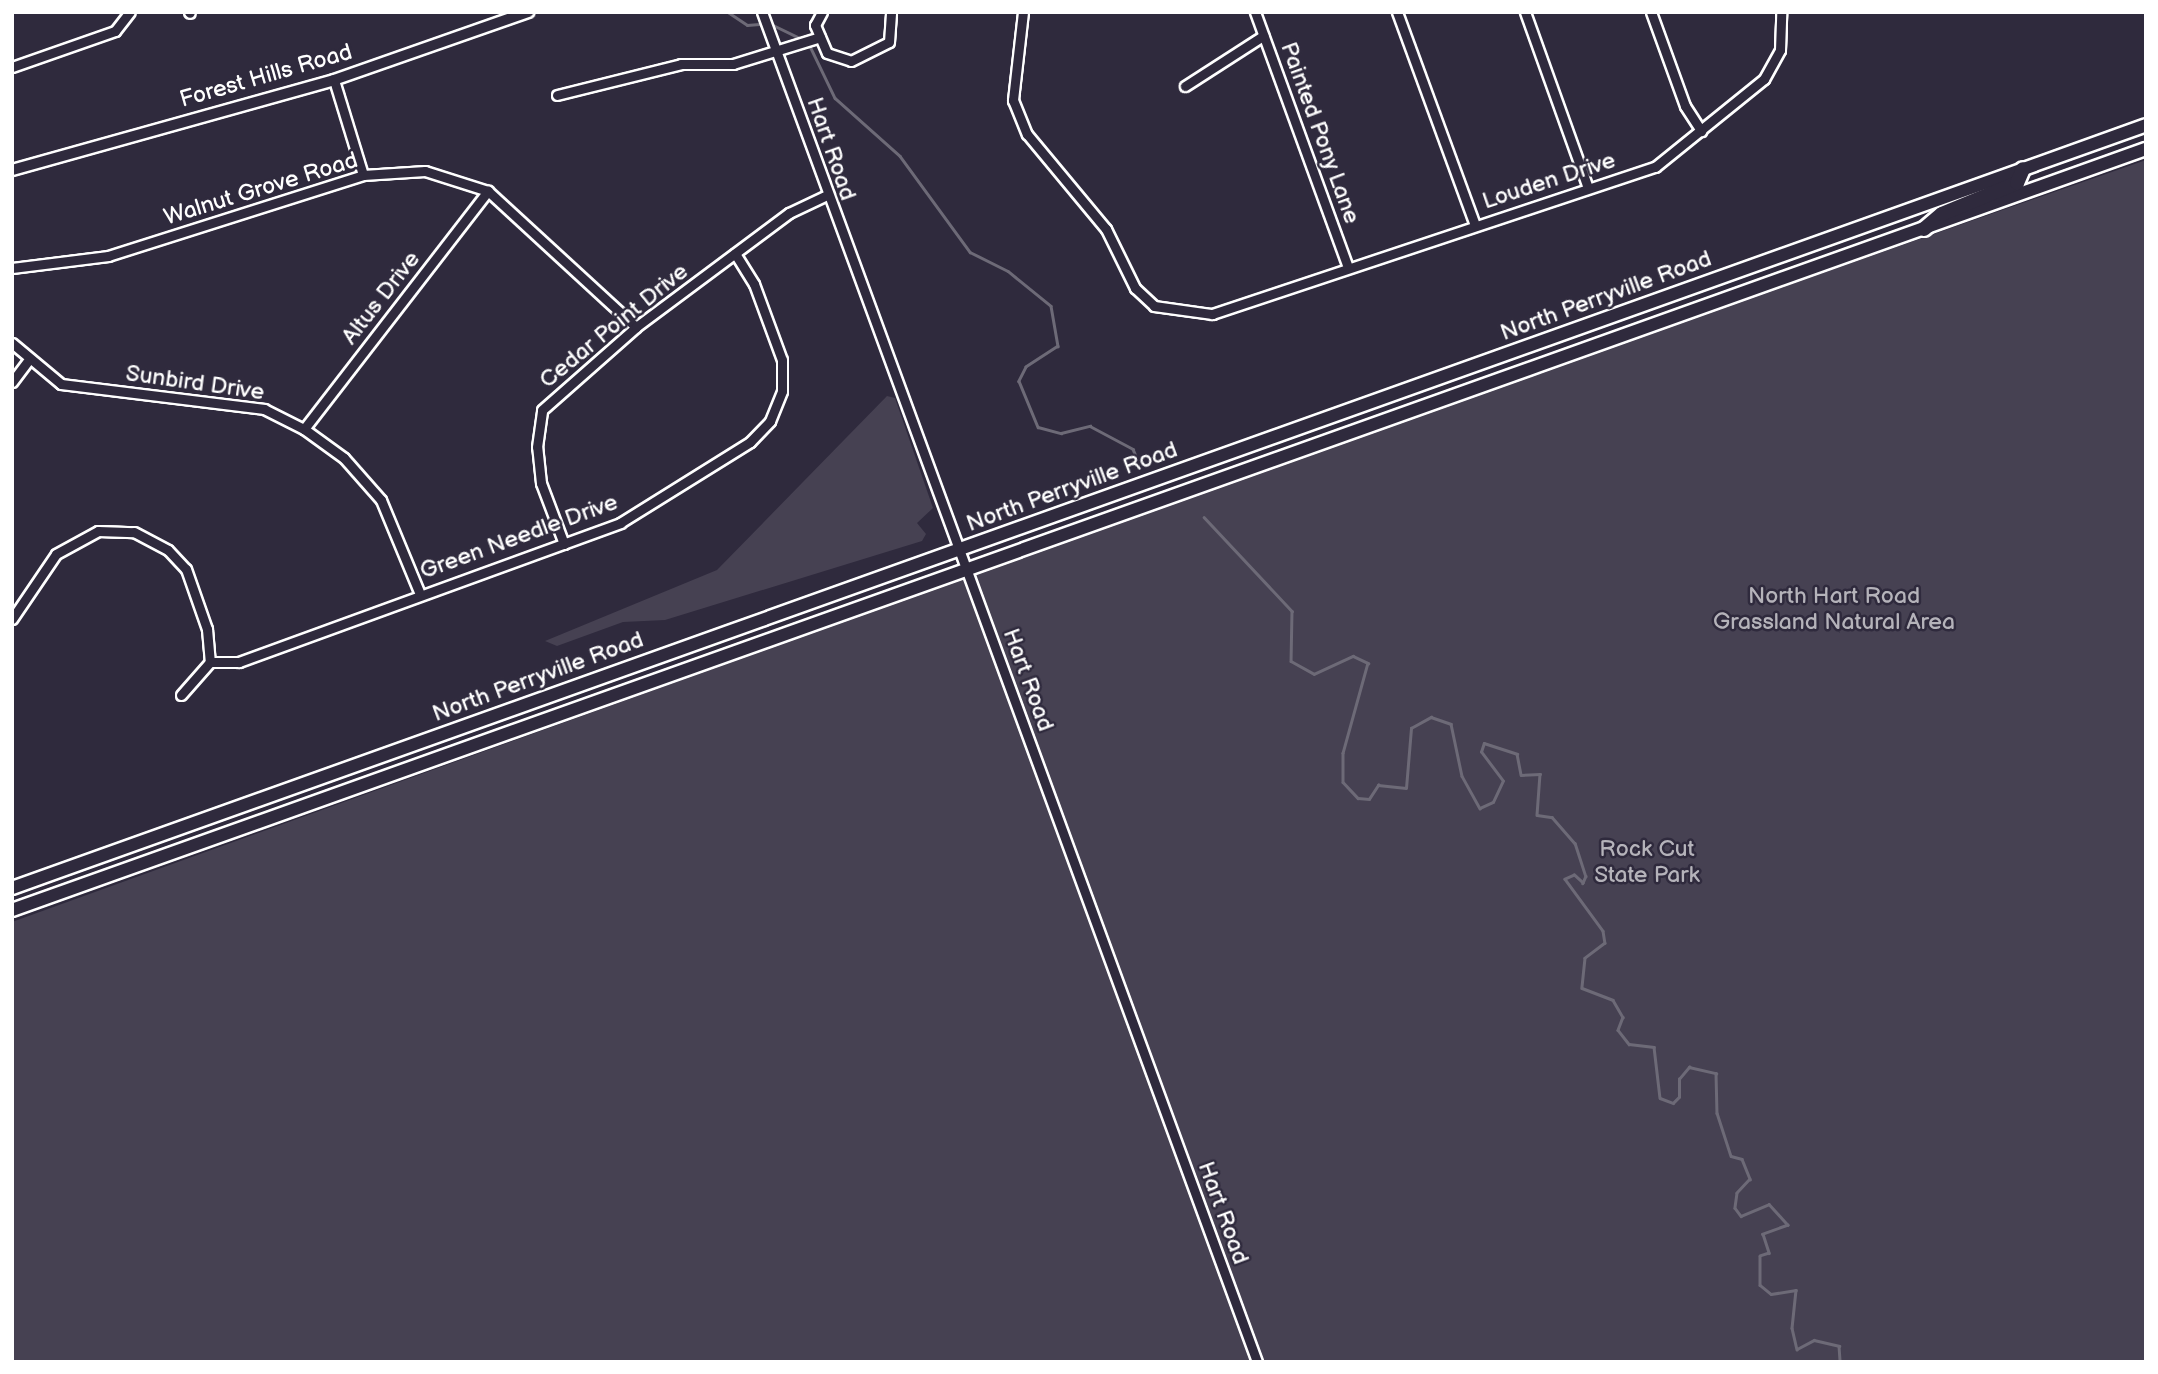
<!DOCTYPE html>
<style>
body{margin:0}
#map{position:relative;width:2158px;height:1374px;overflow:hidden;background:#2f2a3d;font-family:"Balsamiq Sans",sans-serif}
div>[style]{position:absolute}
.green>*{inset:0;background:#464152}
.stream>*{height:2.5px;margin:-1.25px;padding:0 1.25px;transform-origin:1.25px;border-radius:1.25px;background:#6d6a77}
.roads{filter:drop-shadow(2px 0 #fff) drop-shadow(-2px 0 #fff) drop-shadow(0 2px #fff) drop-shadow(0 -2px #fff)}
.minor>*{height:9px;margin:-4.5px;padding:0 4.5px;transform-origin:4.5px;border-radius:4.5px;background:#2f2a3d}
.tertiary>*{height:10px;margin:-5px;padding:0 5px;transform-origin:5px;border-radius:5px;background:#2f2a3d}
.secondary>*{height:12px;margin:-6px;padding:0 6px;transform-origin:6px;border-radius:6px;background:#2f2a3d}
.primary>*{height:14px;margin:-7px;padding:0 7px;transform-origin:7px;border-radius:7px;background:#2f2a3d}
span{translate:-50% -50%;white-space:nowrap;text-align:center;line-height:1.15;-webkit-text-stroke:5px #2f2a3d;paint-order:stroke}
.street-label{font-size:23px;color:#fff}
.park-label{font-size:23px;color:#b5b3ba}
.frame{position:absolute;inset:0;border:14px solid #fff;pointer-events:none}
</style>
<div id="map">
<div class="green">
<div style="clip-path:polygon(2146px 160px,2146px 1362px,12px 1362px,12px 922px,1401px 420px)"></div>
<div style="clip-path:polygon(887px 396px,895px 398px,933px 508px,917px 523px,926px 534px,922px 541px,665px 620px,623px 622px,557px 646px,545px 641px,717px 570px)"></div>
</div>
<div class="stream">
<div style="left:728px;top:12px;width:23px;rotate:34deg"></div>
<div style="left:747px;top:25px;width:12px;rotate:-5deg"></div>
<div style="left:771px;top:24px;width:37px;rotate:26deg"></div>
<div style="left:809px;top:44px;width:60px;rotate:64.3deg"></div>
<div style="left:835px;top:98px;width:87px;rotate:41.7deg"></div>
<div style="left:900px;top:156px;width:119px;rotate:53.9deg"></div>
<div style="left:970px;top:252px;width:42px;rotate:26.6deg"></div>
<div style="left:1008px;top:271px;width:55px;rotate:39.1deg"></div>
<div style="left:1051px;top:306px;width:41px;rotate:80.1deg"></div>
<div style="left:1058px;top:346px;width:38px;rotate:147deg"></div>
<div style="left:1026px;top:367px;width:16px;rotate:117deg"></div>
<div style="left:1019px;top:381px;width:50px;rotate:67.6deg"></div>
<div style="left:1038px;top:427px;width:24px;rotate:15deg"></div>
<div style="left:1061px;top:433px;width:30px;rotate:-14deg"></div>
<div style="left:1090px;top:426px;width:49px;rotate:28.1deg"></div>
<div style="left:1133px;top:449px;width:13px;rotate:67deg"></div>
<div style="left:1204px;top:517px;width:129px;rotate:46.9deg"></div>
<div style="left:1292px;top:611px;width:50px;rotate:91.1deg"></div>
<div style="left:1291px;top:661px;width:26px;rotate:29deg"></div>
<div style="left:1314px;top:674px;width:43px;rotate:-24.8deg"></div>
<div style="left:1353px;top:656px;width:17px;rotate:25deg"></div>
<div style="left:1368px;top:663px;width:93px;rotate:105.5deg"></div>
<div style="left:1343px;top:753px;width:29px;rotate:90deg"></div>
<div style="left:1343px;top:782px;width:22px;rotate:47deg"></div>
<div style="left:1358px;top:798px;width:11px;rotate:5deg"></div>
<div style="left:1369px;top:799px;width:17px;rotate:-57deg"></div>
<div style="left:1378px;top:785px;width:28px;rotate:6deg"></div>
<div style="left:1406px;top:788px;width:60px;rotate:-85.2deg"></div>
<div style="left:1411px;top:728px;width:23px;rotate:-29deg"></div>
<div style="left:1431px;top:717px;width:21px;rotate:19deg"></div>
<div style="left:1451px;top:724px;width:53px;rotate:78.1deg"></div>
<div style="left:1462px;top:776px;width:37px;rotate:61deg"></div>
<div style="left:1480px;top:808px;width:14px;rotate:-25deg"></div>
<div style="left:1493px;top:802px;width:23px;rotate:-65deg"></div>
<div style="left:1503px;top:781px;width:36px;rotate:-127deg"></div>
<div style="left:1481px;top:752px;width:9px;rotate:-72deg"></div>
<div style="left:1484px;top:743px;width:35px;rotate:18deg"></div>
<div style="left:1517px;top:754px;width:21px;rotate:79deg"></div>
<div style="left:1521px;top:775px;width:19px;rotate:-3deg"></div>
<div style="left:1540px;top:774px;width:41px;rotate:94.2deg"></div>
<div style="left:1537px;top:815px;width:15px;rotate:8deg"></div>
<div style="left:1552px;top:817px;width:35px;rotate:49deg"></div>
<div style="left:1575px;top:843px;width:35px;rotate:72deg"></div>
<div style="left:1586px;top:876px;width:8px;rotate:113deg"></div>
<div style="left:1583px;top:883px;width:12px;rotate:-138deg"></div>
<div style="left:1574px;top:875px;width:10px;rotate:156deg"></div>
<div style="left:1565px;top:879px;width:64px;rotate:53.8deg"></div>
<div style="left:1603px;top:931px;width:12px;rotate:81deg"></div>
<div style="left:1605px;top:943px;width:25px;rotate:143deg"></div>
<div style="left:1585px;top:958px;width:30px;rotate:96deg"></div>
<div style="left:1582px;top:988px;width:33px;rotate:21deg"></div>
<div style="left:1613px;top:1000px;width:20px;rotate:60deg"></div>
<div style="left:1623px;top:1017px;width:14px;rotate:111deg"></div>
<div style="left:1618px;top:1030px;width:18px;rotate:52deg"></div>
<div style="left:1629px;top:1044px;width:25px;rotate:7deg"></div>
<div style="left:1654px;top:1047px;width:51px;rotate:83.3deg"></div>
<div style="left:1660px;top:1098px;width:14px;rotate:21deg"></div>
<div style="left:1673px;top:1103px;width:8px;rotate:-45deg"></div>
<div style="left:1679px;top:1097px;width:18px;rotate:-90deg"></div>
<div style="left:1679px;top:1079px;width:16px;rotate:-50deg"></div>
<div style="left:1689px;top:1067px;width:28px;rotate:13deg"></div>
<div style="left:1716px;top:1073px;width:40px;rotate:88.6deg"></div>
<div style="left:1717px;top:1113px;width:45px;rotate:72deg"></div>
<div style="left:1731px;top:1156px;width:11px;rotate:15deg"></div>
<div style="left:1742px;top:1159px;width:22px;rotate:68deg"></div>
<div style="left:1750px;top:1179px;width:19px;rotate:133deg"></div>
<div style="left:1737px;top:1193px;width:15px;rotate:98deg"></div>
<div style="left:1735px;top:1208px;width:10px;rotate:53deg"></div>
<div style="left:1741px;top:1216px;width:30px;rotate:-23deg"></div>
<div style="left:1769px;top:1204px;width:28px;rotate:48deg"></div>
<div style="left:1788px;top:1225px;width:27px;rotate:160deg"></div>
<div style="left:1763px;top:1234px;width:20px;rotate:72deg"></div>
<div style="left:1769px;top:1253px;width:9px;rotate:162deg"></div>
<div style="left:1760px;top:1256px;width:29px;rotate:90deg"></div>
<div style="left:1760px;top:1285px;width:14px;rotate:39deg"></div>
<div style="left:1771px;top:1294px;width:25px;rotate:-9deg"></div>
<div style="left:1796px;top:1290px;width:38px;rotate:96deg"></div>
<div style="left:1792px;top:1328px;width:22px;rotate:77deg"></div>
<div style="left:1797px;top:1349px;width:19px;rotate:-28deg"></div>
<div style="left:1814px;top:1340px;width:26px;rotate:13deg"></div>
<div style="left:1839px;top:1346px;width:16px;rotate:86deg"></div>
</div>
<div class="roads">
<div class="minor">
<div style="left:189px;top:12px;width:1px;rotate:45deg"></div>
<div style="left:762px;top:12px;width:1438px;rotate:69.86deg"></div>
<div style="left:822px;top:12px;width:15px;rotate:118deg"></div>
<div style="left:815px;top:25px;width:30px;rotate:67deg"></div>
<div style="left:827px;top:53px;width:25px;rotate:18deg"></div>
<div style="left:851px;top:61px;width:42px;rotate:-26.6deg"></div>
<div style="left:889px;top:42px;width:30px;rotate:-86deg"></div>
<div style="left:1023px;top:12px;width:89px;rotate:96.5deg"></div>
<div style="left:1013px;top:100px;width:37px;rotate:68deg"></div>
<div style="left:1027px;top:134px;width:124px;rotate:50.3deg"></div>
<div style="left:1106px;top:229px;width:66px;rotate:63.8deg"></div>
<div style="left:1135px;top:288px;width:26px;rotate:43deg"></div>
<div style="left:1154px;top:306px;width:59px;rotate:7.9deg"></div>
<div style="left:1212px;top:314px;width:467px;rotate:-18.4deg"></div>
<div style="left:1655px;top:167px;width:140px;rotate:-38.9deg"></div>
<div style="left:1764px;top:79px;width:33px;rotate:-61deg"></div>
<div style="left:1780px;top:50px;width:38px;rotate:-88deg"></div>
<div style="left:1255px;top:12px;width:272px;rotate:70deg"></div>
<div style="left:1397px;top:12px;width:227px;rotate:69.9deg"></div>
<div style="left:1525px;top:12px;width:184px;rotate:70.3deg"></div>
<div style="left:1651px;top:12px;width:100px;rotate:70.1deg"></div>
<div style="left:1685px;top:106px;width:30px;rotate:57deg"></div>
<div style="left:12px;top:67px;width:109px;rotate:-19.3deg"></div>
<div style="left:115px;top:31px;width:24px;rotate:-52deg"></div>
<div style="left:334px;top:80px;width:99px;rotate:73deg"></div>
<div style="left:1185px;top:86px;width:93px;rotate:-32.7deg"></div>
<div style="left:557px;top:95px;width:128px;rotate:-14deg"></div>
<div style="left:681px;top:64px;width:52px"></div>
<div style="left:733px;top:64px;width:91px;rotate:-17.2deg"></div>
<div style="left:12px;top:268px;width:97px;rotate:-7.1deg"></div>
<div style="left:108px;top:256px;width:268px;rotate:-17.6deg"></div>
<div style="left:363px;top:175px;width:62px;rotate:-3.7deg"></div>
<div style="left:425px;top:171px;width:66px;rotate:17.6deg"></div>
<div style="left:488px;top:191px;width:201px;rotate:42.6deg"></div>
<div style="left:12px;top:343px;width:64px;rotate:39.9deg"></div>
<div style="left:61px;top:384px;width:205px;rotate:7deg"></div>
<div style="left:264px;top:409px;width:45px;rotate:26.6deg"></div>
<div style="left:304px;top:429px;width:49px;rotate:35.9deg"></div>
<div style="left:344px;top:458px;width:56px;rotate:48.6deg"></div>
<div style="left:381px;top:500px;width:102px;rotate:67.5deg"></div>
<div style="left:12px;top:382px;width:25px;rotate:-53deg"></div>
<div style="left:304px;top:429px;width:301px;rotate:-52.3deg"></div>
<div style="left:564px;top:544px;width:65px;rotate:-110.7deg"></div>
<div style="left:541px;top:483px;width:36px;rotate:-96deg"></div>
<div style="left:537px;top:447px;width:37px;rotate:-82deg"></div>
<div style="left:542px;top:410px;width:125px;rotate:-41.4deg"></div>
<div style="left:636px;top:327px;width:191px;rotate:-36.7deg"></div>
<div style="left:789px;top:213px;width:42px;rotate:-25.3deg"></div>
<div style="left:12px;top:619px;width:78px;rotate:-55.9deg"></div>
<div style="left:56px;top:554px;width:48px;rotate:-28.7deg"></div>
<div style="left:98px;top:531px;width:36px;rotate:2deg"></div>
<div style="left:134px;top:532px;width:38px;rotate:28deg"></div>
<div style="left:168px;top:550px;width:26px;rotate:47deg"></div>
<div style="left:186px;top:569px;width:64px;rotate:70.7deg"></div>
<div style="left:207px;top:629px;width:33px;rotate:85deg"></div>
<div style="left:181px;top:695px;width:44px;rotate:-48.7deg"></div>
<div style="left:210px;top:662px;width:29px"></div>
<div style="left:239px;top:662px;width:406px;rotate:-20deg"></div>
<div style="left:620px;top:523px;width:153px;rotate:-31.9deg"></div>
<div style="left:750px;top:442px;width:29px;rotate:-46deg"></div>
<div style="left:770px;top:421px;width:32px;rotate:-68deg"></div>
<div style="left:782px;top:391px;width:31px;rotate:-90deg"></div>
<div style="left:782px;top:360px;width:81px;rotate:-110.2deg"></div>
<div style="left:754px;top:284px;width:36px;rotate:-122deg"></div>
</div>
<div class="tertiary">
<div style="left:12px;top:170px;width:334px;rotate:-15.6deg"></div>
<div style="left:334px;top:80px;width:206px;rotate:-19.3deg"></div>
</div>
<div class="secondary">
<div style="left:12px;top:888px;width:2266px;rotate:-19.67deg"></div>
<div style="left:12px;top:910px;width:2266px;rotate:-19.63deg"></div>
</div>
<div class="primary">
<div style="left:1924px;top:229px;width:23px;rotate:-40deg"></div>
<div style="left:1942px;top:214px;width:81px;rotate:-22.5deg"></div>
<div style="left:2017px;top:183px;width:15px;rotate:-67deg"></div>
</div>
</div>
<div class="street-label">
<span style="left:266px;top:76px;rotate:-16deg">Forest Hills Road</span>
<span style="left:1320px;top:133px;rotate:70deg">Painted Pony Lane</span>
<span style="left:831px;top:149px;rotate:71deg">Hart Road</span>
<span style="left:1549px;top:181px;rotate:-18deg">Louden Drive</span>
<span style="left:261px;top:189px;rotate:-17deg">Walnut Grove Road</span>
<span style="left:1606px;top:296px;rotate:-20deg">North Perryville Road</span>
<span style="left:381px;top:298px;rotate:-52deg">Altus Drive</span>
<span style="left:614px;top:326px;rotate:-39deg">Cedar Point Drive</span>
<span style="left:195px;top:383px;rotate:8deg">Sunbird Drive</span>
<span style="left:1072px;top:487px;rotate:-20deg">North Perryville Road</span>
<span style="left:519px;top:537px;rotate:-20deg">Green Needle Drive</span>
<span style="left:538px;top:677px;rotate:-20deg">North Perryville Road</span>
<span style="left:1028px;top:680px;rotate:70deg">Hart Road</span>
<span style="left:1223px;top:1213px;rotate:70deg">Hart Road</span>
</div>
<div class="park-label">
<span style="left:1834px;top:609px">North Hart Road<br>Grassland Natural Area</span>
<span style="left:1647px;top:862px">Rock Cut<br>State Park</span>
</div>
<div class="frame"></div>
</div>
